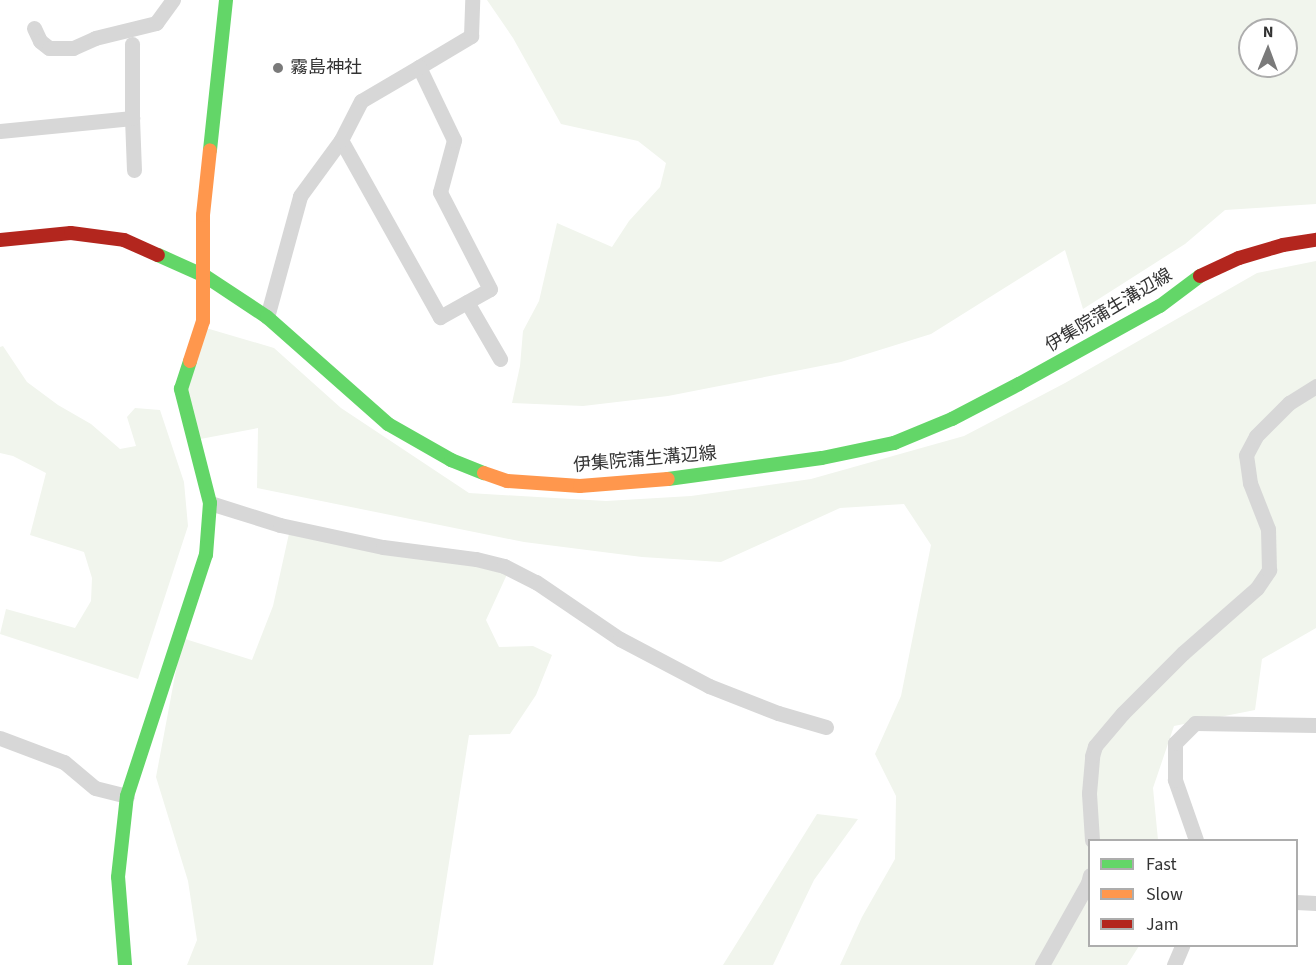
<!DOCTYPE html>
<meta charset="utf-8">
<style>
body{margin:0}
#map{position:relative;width:1316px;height:965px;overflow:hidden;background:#fff;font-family:"Source Sans 3","Noto Sans JP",sans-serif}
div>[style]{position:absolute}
.green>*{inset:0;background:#f1f5ed}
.street>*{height:15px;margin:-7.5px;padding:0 7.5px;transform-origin:7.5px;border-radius:7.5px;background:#d7d7d7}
.fast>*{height:14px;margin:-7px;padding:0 7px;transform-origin:7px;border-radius:7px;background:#63d668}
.slow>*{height:14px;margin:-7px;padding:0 7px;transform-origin:7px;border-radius:7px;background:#ff974d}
.jam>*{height:14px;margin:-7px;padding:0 7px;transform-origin:7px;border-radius:7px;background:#b3261e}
.dots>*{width:16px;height:16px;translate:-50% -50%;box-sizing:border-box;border:3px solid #fff;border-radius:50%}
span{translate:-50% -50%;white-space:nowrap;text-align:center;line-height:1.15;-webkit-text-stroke:6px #fff;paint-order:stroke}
.poi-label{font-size:18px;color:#333}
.left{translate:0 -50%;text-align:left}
.street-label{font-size:18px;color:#333}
.legend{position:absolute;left:1088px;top:839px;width:210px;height:108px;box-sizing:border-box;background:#fff;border:2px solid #adadad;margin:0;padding:8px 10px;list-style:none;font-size:18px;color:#333}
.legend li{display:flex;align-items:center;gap:12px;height:30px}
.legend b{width:30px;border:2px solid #adadad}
.north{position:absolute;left:1238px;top:18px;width:60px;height:60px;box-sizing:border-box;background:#fff;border:2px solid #adadad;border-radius:50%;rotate:1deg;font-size:16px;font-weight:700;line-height:24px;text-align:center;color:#333}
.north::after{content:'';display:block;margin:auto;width:21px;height:27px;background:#7a7a7a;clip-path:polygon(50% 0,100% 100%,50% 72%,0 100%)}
</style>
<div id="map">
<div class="green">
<div style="clip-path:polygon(evenodd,487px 0,1316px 0,1316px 204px,1225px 210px,1185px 244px,1083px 309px,1065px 250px,931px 334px,841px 362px,668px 396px,583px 406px,512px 403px,520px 366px,523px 331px,539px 301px,557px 223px,612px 247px,629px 221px,660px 187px,666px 163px,638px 141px,561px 124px,513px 38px,487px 0,1250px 30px,1286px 30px,1286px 66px,1250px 66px,1250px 30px)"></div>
<div style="clip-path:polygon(1316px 261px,1316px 628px,1262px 659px,1255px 710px,1174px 726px,1153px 788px,1158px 840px,1090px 840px,1090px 946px,1139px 946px,1127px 965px,840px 965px,862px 917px,895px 859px,896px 796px,875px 754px,901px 696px,931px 545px,904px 504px,840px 508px,721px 562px,642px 557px,524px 542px,257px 488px,258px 428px,195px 440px,177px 383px,206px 328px,274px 348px,341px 408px,469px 493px,606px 501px,691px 496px,811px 479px,964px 436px,1065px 383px,1257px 273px)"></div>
<div style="clip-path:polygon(3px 346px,27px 382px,58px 405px,91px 424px,120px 449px,136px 446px,127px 417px,135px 408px,160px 410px,184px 482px,188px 526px,138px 679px,0 634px,6px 609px,75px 628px,91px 601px,92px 578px,84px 552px,30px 535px,46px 473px,13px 456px,0 453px,0 347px)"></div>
<div style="clip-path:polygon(290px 529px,509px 570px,486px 620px,499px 647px,533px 646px,552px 655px,536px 695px,510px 734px,469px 735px,433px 965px,187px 965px,197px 940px,188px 881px,156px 777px,182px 638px,252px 660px,273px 606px)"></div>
<div style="clip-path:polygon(817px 814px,858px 819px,814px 880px,773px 965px,723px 965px)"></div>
</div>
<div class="street">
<div style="left:34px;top:28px;width:14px;rotate:65deg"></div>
<div style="left:40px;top:41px;width:11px;rotate:38deg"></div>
<div style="left:49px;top:48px;width:24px"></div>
<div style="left:73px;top:48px;width:24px;rotate:-24deg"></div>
<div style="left:95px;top:38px;width:63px;rotate:-13.8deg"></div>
<div style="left:156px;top:23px;width:29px;rotate:-54deg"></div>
<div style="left:419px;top:67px;width:61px;rotate:-30.8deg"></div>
<div style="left:471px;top:36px;width:36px;rotate:-88deg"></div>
<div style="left:132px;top:118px;width:52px;rotate:87.8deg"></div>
<div style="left:0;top:131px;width:133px;rotate:-5.6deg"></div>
<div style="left:132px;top:118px;width:74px;rotate:-90deg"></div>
<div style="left:467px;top:302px;width:66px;rotate:59.9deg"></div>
<div style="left:267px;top:317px;width:125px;rotate:-74.7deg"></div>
<div style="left:300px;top:196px;width:69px;rotate:-53.8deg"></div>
<div style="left:341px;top:140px;width:203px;rotate:60.8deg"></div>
<div style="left:440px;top:317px;width:57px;rotate:-29.2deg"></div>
<div style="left:490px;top:289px;width:109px;rotate:-117.3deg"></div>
<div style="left:440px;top:192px;width:54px;rotate:-74.9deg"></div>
<div style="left:454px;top:140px;width:81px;rotate:-115.6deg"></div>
<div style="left:419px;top:67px;width:67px;rotate:149.6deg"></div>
<div style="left:361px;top:101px;width:44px;rotate:117.1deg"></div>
<div style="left:210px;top:503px;width:73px;rotate:17.4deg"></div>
<div style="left:280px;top:525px;width:105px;rotate:12.1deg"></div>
<div style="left:383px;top:547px;width:94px;rotate:7.4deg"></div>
<div style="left:476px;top:559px;width:29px;rotate:14deg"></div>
<div style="left:504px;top:566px;width:36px;rotate:27deg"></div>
<div style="left:536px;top:582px;width:102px;rotate:34.2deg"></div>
<div style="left:620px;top:639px;width:101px;rotate:27.8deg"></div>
<div style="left:709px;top:686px;width:74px;rotate:21.4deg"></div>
<div style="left:778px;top:713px;width:50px;rotate:16.3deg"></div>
<div style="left:0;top:738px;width:68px;rotate:20.6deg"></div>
<div style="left:64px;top:762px;width:40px;rotate:40deg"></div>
<div style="left:95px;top:788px;width:33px;rotate:14deg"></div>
<div style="left:1092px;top:840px;width:47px;rotate:-93.7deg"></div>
<div style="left:1089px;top:793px;width:37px;rotate:-85deg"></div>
<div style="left:1092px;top:756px;width:10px;rotate:-73deg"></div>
<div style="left:1095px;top:746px;width:43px;rotate:-49.7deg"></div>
<div style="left:1123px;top:713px;width:85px;rotate:-45deg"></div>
<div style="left:1183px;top:653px;width:98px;rotate:-41.3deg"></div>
<div style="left:1257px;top:588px;width:22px;rotate:-56deg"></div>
<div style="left:1269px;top:570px;width:41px;rotate:-91.4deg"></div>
<div style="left:1268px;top:529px;width:49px;rotate:-111.4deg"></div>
<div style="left:1250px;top:483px;width:28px;rotate:-98deg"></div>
<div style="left:1246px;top:455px;width:21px;rotate:-62deg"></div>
<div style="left:1256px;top:436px;width:47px;rotate:-45deg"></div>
<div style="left:1289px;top:403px;width:32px;rotate:-32deg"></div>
<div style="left:1196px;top:840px;width:64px;rotate:-109.3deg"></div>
<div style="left:1175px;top:780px;width:37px;rotate:-90deg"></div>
<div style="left:1175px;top:743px;width:28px;rotate:-45deg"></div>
<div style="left:1195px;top:723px;width:121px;rotate:0.9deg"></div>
<div style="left:1296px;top:902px;width:20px;rotate:3deg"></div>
<div style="left:1042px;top:965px;width:94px;rotate:-60.7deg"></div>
<div style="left:1088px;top:883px;width:8px;rotate:-76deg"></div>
<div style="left:1174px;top:965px;width:21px;rotate:-67deg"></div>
</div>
<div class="fast">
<div style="left:210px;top:150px;width:151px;rotate:-83.9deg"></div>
<div style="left:158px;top:255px;width:51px;rotate:24.1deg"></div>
<div style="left:205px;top:276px;width:74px;rotate:33.5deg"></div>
<div style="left:267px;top:317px;width:162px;rotate:41.5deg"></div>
<div style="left:388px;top:424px;width:73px;rotate:29.7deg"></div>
<div style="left:451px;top:460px;width:35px;rotate:22deg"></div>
<div style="left:668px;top:479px;width:155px;rotate:-7.8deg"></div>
<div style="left:822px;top:458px;width:74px;rotate:-11.8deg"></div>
<div style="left:894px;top:443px;width:63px;rotate:-22.5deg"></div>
<div style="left:952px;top:419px;width:76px;rotate:-27.6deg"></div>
<div style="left:1019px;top:384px;width:161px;rotate:-29deg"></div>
<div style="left:1160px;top:306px;width:50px;rotate:-36.9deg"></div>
<div style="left:125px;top:965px;width:88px;rotate:-94.5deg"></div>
<div style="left:118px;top:877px;width:81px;rotate:-83.7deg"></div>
<div style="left:127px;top:796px;width:254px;rotate:-71.9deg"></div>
<div style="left:206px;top:555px;width:52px;rotate:-85.6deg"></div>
<div style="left:210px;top:503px;width:118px;rotate:-104.3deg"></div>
<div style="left:181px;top:389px;width:29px;rotate:-72deg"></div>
</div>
<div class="slow">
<div style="left:190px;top:361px;width:42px;rotate:-72deg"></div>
<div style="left:203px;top:321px;width:106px;rotate:-90deg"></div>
<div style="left:203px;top:215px;width:65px;rotate:-83.9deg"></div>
<div style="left:484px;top:473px;width:24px;rotate:19deg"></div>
<div style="left:507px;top:481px;width:73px;rotate:3.9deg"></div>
<div style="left:580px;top:486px;width:88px;rotate:-4.5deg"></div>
</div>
<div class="jam">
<div style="left:0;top:240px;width:71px;rotate:-5.6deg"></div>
<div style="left:71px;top:233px;width:53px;rotate:7.5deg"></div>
<div style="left:124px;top:240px;width:37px;rotate:24deg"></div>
<div style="left:1200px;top:276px;width:43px;rotate:-24.8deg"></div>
<div style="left:1239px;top:258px;width:46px;rotate:-16.5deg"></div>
<div style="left:1283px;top:245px;width:33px;rotate:-9deg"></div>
</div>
<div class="dots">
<div style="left:278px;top:68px;background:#7a7a7a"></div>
</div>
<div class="poi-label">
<span class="left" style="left:290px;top:68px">霧島神社</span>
</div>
<div class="street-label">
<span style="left:1109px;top:311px;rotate:-31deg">伊集院蒲生溝辺線</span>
<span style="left:645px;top:460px;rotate:-5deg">伊集院蒲生溝辺線</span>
</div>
<ul class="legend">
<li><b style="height:8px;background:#63d668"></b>Fast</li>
<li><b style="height:8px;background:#ff974d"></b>Slow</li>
<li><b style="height:8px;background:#b3261e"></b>Jam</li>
</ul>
<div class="north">N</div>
</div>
